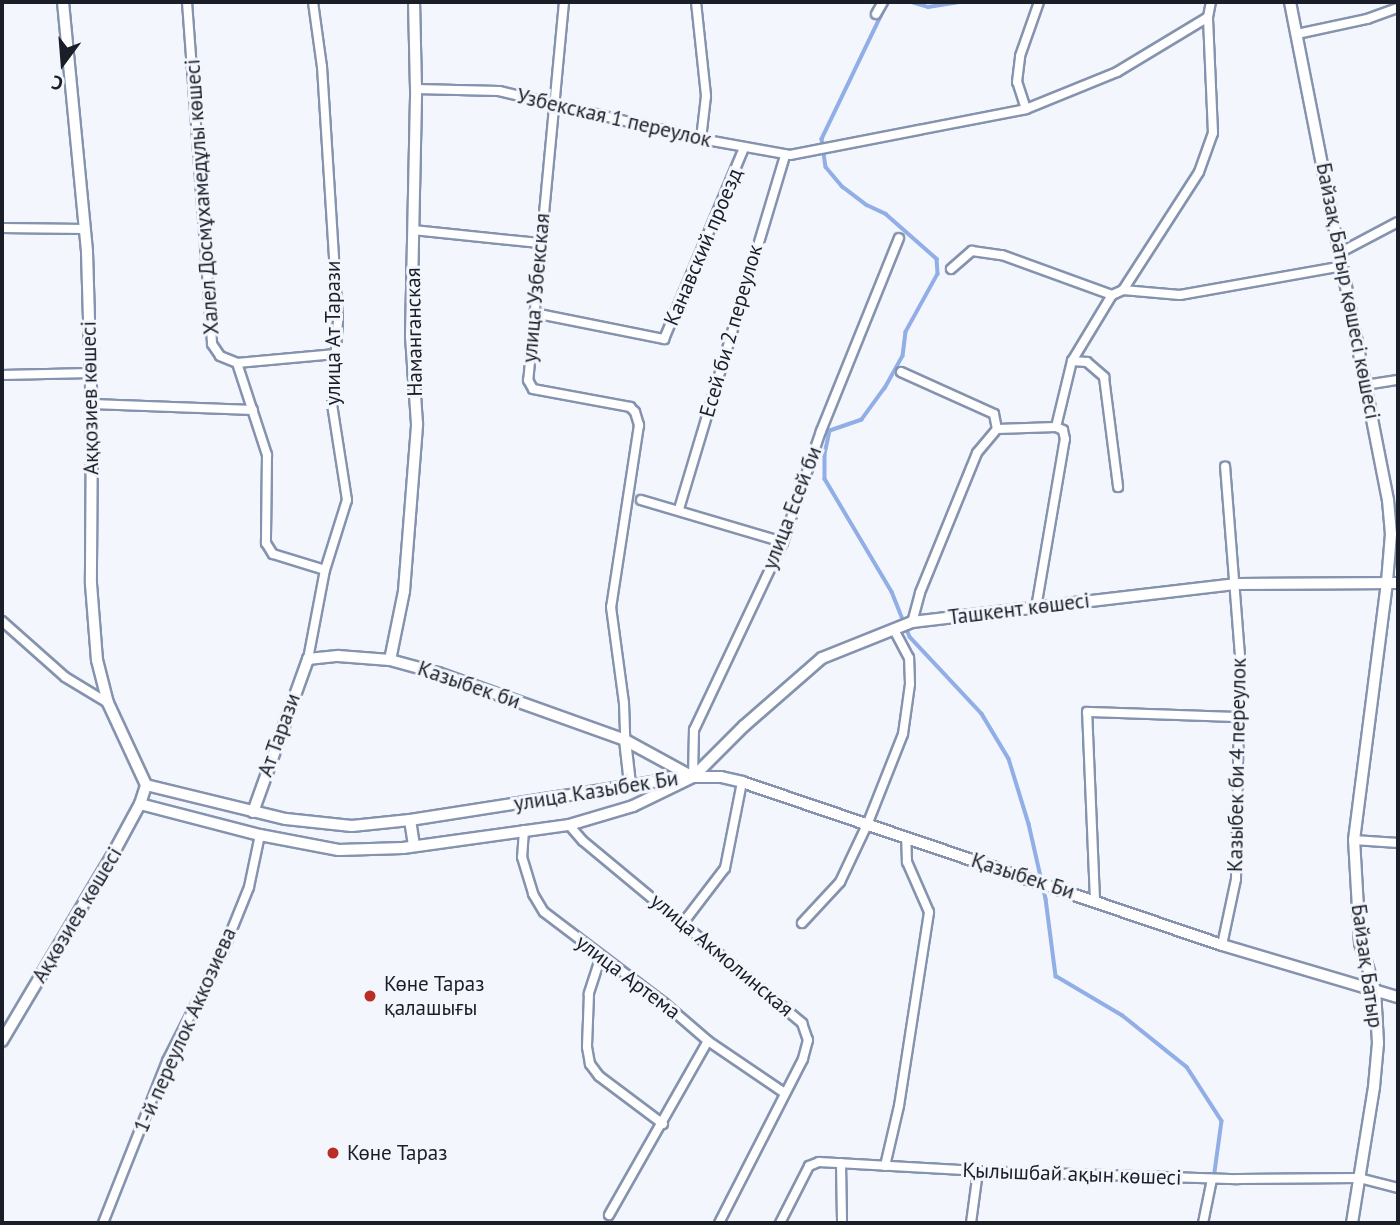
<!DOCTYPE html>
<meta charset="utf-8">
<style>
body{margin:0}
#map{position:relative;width:1400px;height:1225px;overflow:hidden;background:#f3f6fc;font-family:"PT Sans",sans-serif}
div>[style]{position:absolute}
.stream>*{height:3.5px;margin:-1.75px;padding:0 1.75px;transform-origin:1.75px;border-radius:1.75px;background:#91aee7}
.roads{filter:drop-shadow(2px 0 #8593ae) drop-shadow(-2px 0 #8593ae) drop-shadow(0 2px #8593ae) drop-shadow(0 -2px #8593ae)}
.minor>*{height:8px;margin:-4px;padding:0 4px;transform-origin:4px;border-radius:4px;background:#fff}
.tertiary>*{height:10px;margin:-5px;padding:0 5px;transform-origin:5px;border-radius:5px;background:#fff}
.secondary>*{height:10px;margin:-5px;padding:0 5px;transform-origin:5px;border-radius:5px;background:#fff}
.dots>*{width:19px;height:19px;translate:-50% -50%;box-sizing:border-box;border:4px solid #f3f6fc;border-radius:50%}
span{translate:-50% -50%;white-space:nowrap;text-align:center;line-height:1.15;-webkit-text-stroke:6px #f3f6fc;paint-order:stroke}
.street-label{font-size:21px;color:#191e28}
.poi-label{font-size:21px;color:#191e28}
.left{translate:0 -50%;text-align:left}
.frame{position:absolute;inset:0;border:4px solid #191e28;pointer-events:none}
.north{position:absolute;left:28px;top:28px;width:70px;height:70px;-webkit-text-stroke:5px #f3f6fc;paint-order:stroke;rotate:196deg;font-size:19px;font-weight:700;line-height:28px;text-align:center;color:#191e28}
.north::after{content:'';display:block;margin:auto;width:24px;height:32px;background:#191e28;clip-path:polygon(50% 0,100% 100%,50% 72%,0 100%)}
</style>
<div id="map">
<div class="stream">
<div style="left:888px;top:2px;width:152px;rotate:115.7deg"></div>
<div style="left:822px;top:139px;width:28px;rotate:82deg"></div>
<div style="left:826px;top:167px;width:26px;rotate:50deg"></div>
<div style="left:843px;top:187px;width:30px;rotate:37deg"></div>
<div style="left:867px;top:205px;width:21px;rotate:25deg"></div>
<div style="left:886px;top:214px;width:68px;rotate:41.4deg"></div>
<div style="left:937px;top:259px;width:15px;rotate:86deg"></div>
<div style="left:938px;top:274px;width:66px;rotate:118.9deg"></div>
<div style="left:906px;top:332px;width:24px;rotate:97deg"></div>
<div style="left:903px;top:356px;width:37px;rotate:119deg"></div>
<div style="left:885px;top:388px;width:39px;rotate:126deg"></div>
<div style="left:862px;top:420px;width:34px;rotate:161deg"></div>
<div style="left:830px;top:431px;width:25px;rotate:102deg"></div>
<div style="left:825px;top:455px;width:24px;rotate:90deg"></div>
<div style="left:825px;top:479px;width:131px;rotate:59.3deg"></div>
<div style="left:892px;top:592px;width:48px;rotate:68.2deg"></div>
<div style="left:910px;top:637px;width:105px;rotate:46.9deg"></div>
<div style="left:982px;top:714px;width:52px;rotate:59deg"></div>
<div style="left:1009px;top:759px;width:68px;rotate:72.9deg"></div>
<div style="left:1029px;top:824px;width:77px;rotate:77.2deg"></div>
<div style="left:1046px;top:899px;width:78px;rotate:82.6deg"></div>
<div style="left:1056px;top:976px;width:77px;rotate:30.6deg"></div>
<div style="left:1122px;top:1015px;width:83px;rotate:38.7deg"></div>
<div style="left:1187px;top:1067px;width:64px;rotate:57.1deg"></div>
<div style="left:1222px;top:1121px;width:103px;rotate:97.8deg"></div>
<div style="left:912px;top:2px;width:17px;rotate:17deg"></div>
<div style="left:928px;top:7px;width:30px;rotate:-9deg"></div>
</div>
<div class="roads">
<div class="minor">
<div style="left:187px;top:2px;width:343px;rotate:85.8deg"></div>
<div style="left:212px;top:344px;width:14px;rotate:56deg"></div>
<div style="left:220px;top:356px;width:18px;rotate:22deg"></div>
<div style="left:237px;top:363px;width:99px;rotate:-5.2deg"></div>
<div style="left:564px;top:2px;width:380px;rotate:95.4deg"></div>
<div style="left:528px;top:380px;width:10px;rotate:61deg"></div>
<div style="left:533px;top:389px;width:99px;rotate:10.5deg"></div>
<div style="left:630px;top:407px;width:7px;rotate:45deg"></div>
<div style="left:635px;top:412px;width:14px;rotate:73deg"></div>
<div style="left:639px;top:425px;width:184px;rotate:98.7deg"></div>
<div style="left:611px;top:607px;width:97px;rotate:82.3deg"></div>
<div style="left:624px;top:703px;width:37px;rotate:88deg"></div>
<div style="left:696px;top:2px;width:95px;rotate:83.9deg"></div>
<div style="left:706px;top:96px;width:43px;rotate:96.6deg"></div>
<div style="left:876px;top:14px;width:14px;rotate:-60deg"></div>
<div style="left:1297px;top:34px;width:72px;rotate:-12.1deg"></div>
<div style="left:1367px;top:19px;width:33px;rotate:-20deg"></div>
<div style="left:416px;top:89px;width:83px;rotate:1.4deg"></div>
<div style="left:499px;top:91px;width:208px;rotate:13.4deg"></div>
<div style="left:701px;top:139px;width:90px;rotate:10.2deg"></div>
<div style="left:790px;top:155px;width:240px;rotate:-11deg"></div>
<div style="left:1026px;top:109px;width:98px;rotate:-22.1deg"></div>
<div style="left:1117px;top:72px;width:106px;rotate:-31.1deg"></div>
<div style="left:1026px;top:109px;width:28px;rotate:-108deg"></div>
<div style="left:1017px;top:82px;width:26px;rotate:-83deg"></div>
<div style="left:1020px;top:56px;width:57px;rotate:-70.6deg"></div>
<div style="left:2px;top:228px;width:83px;rotate:0.7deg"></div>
<div style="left:413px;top:230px;width:127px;rotate:5.9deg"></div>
<div style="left:1341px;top:252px;width:64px;rotate:-27.8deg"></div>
<div style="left:951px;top:269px;width:28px;rotate:-41deg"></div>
<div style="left:972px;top:251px;width:30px;rotate:8deg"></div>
<div style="left:1002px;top:255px;width:117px;rotate:20deg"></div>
<div style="left:1123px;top:290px;width:57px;rotate:5deg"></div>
<div style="left:1180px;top:295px;width:165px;rotate:-10.1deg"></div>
<div style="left:534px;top:313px;width:133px;rotate:11.3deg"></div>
<div style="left:664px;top:339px;width:207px;rotate:-67.3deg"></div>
<div style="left:1072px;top:361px;width:15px;rotate:4deg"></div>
<div style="left:1087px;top:362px;width:23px;rotate:41deg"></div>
<div style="left:1104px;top:377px;width:111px;rotate:82.7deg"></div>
<div style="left:237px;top:363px;width:97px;rotate:71.9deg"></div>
<div style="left:267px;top:455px;width:88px;rotate:90.7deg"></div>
<div style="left:266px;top:543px;width:13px;rotate:58deg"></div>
<div style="left:273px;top:554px;width:54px;rotate:17.1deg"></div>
<div style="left:901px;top:372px;width:102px;rotate:24.3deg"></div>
<div style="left:994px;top:414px;width:15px;rotate:79deg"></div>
<div style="left:997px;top:429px;width:31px;rotate:130deg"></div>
<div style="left:977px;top:453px;width:151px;rotate:112.2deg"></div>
<div style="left:920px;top:593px;width:30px;rotate:105deg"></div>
<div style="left:2px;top:375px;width:89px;rotate:-1.3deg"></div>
<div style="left:1365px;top:385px;width:33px;rotate:-9deg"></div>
<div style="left:92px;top:404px;width:161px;rotate:2.1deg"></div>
<div style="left:997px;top:429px;width:59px;rotate:-1.9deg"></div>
<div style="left:1056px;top:427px;width:68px;rotate:-76.4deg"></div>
<div style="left:1072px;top:361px;width:77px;rotate:-58.8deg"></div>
<div style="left:1112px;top:295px;width:12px;rotate:-24deg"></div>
<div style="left:1123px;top:290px;width:140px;rotate:-57.2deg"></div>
<div style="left:1199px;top:172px;width:41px;rotate:-70.3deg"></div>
<div style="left:1213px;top:133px;width:116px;rotate:-92.5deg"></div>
<div style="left:1208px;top:17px;width:15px;rotate:-79deg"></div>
<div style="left:641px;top:500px;width:148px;rotate:16.5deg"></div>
<div style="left:679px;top:509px;width:370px;rotate:-73.3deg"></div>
<div style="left:1036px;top:608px;width:171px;rotate:-80.3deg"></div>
<div style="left:1065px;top:439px;width:9px;rotate:-103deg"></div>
<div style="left:1063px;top:430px;width:8px;rotate:-157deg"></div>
<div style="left:2px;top:621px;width:84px;rotate:41.6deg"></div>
<div style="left:65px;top:677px;width:50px;rotate:31.2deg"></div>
<div style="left:308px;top:659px;width:91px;rotate:-79.2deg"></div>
<div style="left:325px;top:570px;width:73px;rotate:-72.6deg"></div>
<div style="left:347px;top:500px;width:97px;rotate:-98.9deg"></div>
<div style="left:332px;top:404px;width:83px;rotate:-85.9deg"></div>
<div style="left:338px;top:321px;width:255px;rotate:-93.6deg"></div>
<div style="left:322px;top:67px;width:66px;rotate:-97.9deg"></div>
<div style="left:693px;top:777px;width:47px;rotate:-88.8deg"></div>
<div style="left:694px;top:730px;width:208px;rotate:-64.7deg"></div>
<div style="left:783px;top:542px;width:117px;rotate:-71.1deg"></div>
<div style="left:821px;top:431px;width:208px;rotate:-68deg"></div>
<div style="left:569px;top:825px;width:21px;rotate:49deg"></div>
<div style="left:583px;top:841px;width:285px;rotate:39.7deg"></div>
<div style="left:802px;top:1023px;width:18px;rotate:71deg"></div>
<div style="left:808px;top:1040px;width:20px;rotate:105deg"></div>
<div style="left:803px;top:1059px;width:184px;rotate:117.1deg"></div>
<div style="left:524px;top:830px;width:27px;rotate:94deg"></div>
<div style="left:522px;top:857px;width:39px;rotate:73deg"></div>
<div style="left:533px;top:894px;width:21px;rotate:59deg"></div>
<div style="left:544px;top:912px;width:151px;rotate:37.2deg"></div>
<div style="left:664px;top:1003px;width:58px;rotate:40.8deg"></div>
<div style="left:708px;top:1041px;width:91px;rotate:34.2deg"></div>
<div style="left:1354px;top:840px;width:44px;rotate:3.9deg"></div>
<div style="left:1095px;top:900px;width:188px;rotate:-92.4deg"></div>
<div style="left:1087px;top:712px;width:152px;rotate:1.9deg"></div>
<div style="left:683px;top:923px;width:69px;rotate:-52.6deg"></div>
<div style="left:725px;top:868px;width:88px;rotate:-78.8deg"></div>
<div style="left:802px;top:923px;width:56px;rotate:-47.2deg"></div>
<div style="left:840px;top:882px;width:63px;rotate:-64.7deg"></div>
<div style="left:867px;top:825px;width:98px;rotate:-68.4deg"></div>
<div style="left:903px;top:734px;width:50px;rotate:-82deg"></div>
<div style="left:910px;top:684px;width:26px;rotate:-92deg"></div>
<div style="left:909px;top:658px;width:32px;rotate:-118deg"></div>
<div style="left:1222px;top:945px;width:67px;rotate:-78deg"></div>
<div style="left:1236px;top:879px;width:223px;rotate:-89deg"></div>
<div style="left:1240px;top:656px;width:190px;rotate:-94.5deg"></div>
<div style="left:601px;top:956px;width:40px;rotate:108deg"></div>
<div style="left:589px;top:994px;width:53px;rotate:92.2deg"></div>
<div style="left:587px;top:1047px;width:17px;rotate:80deg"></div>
<div style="left:590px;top:1064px;width:15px;rotate:53deg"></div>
<div style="left:599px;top:1076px;width:80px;rotate:36.9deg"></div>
<div style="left:841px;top:1163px;width:60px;rotate:89deg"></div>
<div style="left:885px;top:1166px;width:62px;rotate:-76.9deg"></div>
<div style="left:899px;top:1106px;width:196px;rotate:-81.2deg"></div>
<div style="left:929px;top:912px;width:55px;rotate:-113.7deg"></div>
<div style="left:907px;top:862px;width:23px;rotate:-92deg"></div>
<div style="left:609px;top:1215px;width:200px;rotate:-60.4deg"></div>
<div style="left:103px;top:1223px;width:174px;rotate:-68.4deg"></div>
<div style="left:167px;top:1061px;width:126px;rotate:-63deg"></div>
<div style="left:224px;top:949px;width:67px;rotate:-68deg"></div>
<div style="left:249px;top:887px;width:53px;rotate:-78.1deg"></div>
<div style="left:780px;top:1223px;width:64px;rotate:-63deg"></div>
<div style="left:809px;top:1166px;width:11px;rotate:-22deg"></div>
<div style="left:819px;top:1162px;width:159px;rotate:3.2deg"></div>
<div style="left:978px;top:1171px;width:260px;rotate:1.8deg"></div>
<div style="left:1238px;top:1179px;width:121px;rotate:-0.5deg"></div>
<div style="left:1359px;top:1178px;width:40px;rotate:14.4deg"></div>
<div style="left:971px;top:1223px;width:52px;rotate:-82.3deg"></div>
<div style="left:1203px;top:1223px;width:45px;rotate:-78.4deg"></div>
</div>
<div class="tertiary">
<div style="left:390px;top:660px;width:70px;rotate:-78.5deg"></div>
<div style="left:404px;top:591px;width:168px;rotate:-85.5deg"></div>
<div style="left:417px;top:424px;width:88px;rotate:-93.9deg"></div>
<div style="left:411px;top:336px;width:247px;rotate:-88.8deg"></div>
<div style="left:416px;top:89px;width:87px;rotate:-91.3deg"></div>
<div style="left:625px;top:740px;width:44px;rotate:83.5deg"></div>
<div style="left:253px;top:812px;width:163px;rotate:-70.2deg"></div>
<div style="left:308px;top:659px;width:30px;rotate:-6deg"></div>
<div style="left:338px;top:656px;width:52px;rotate:4.4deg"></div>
<div style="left:390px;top:660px;width:50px;rotate:15.2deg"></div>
<div style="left:438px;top:673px;width:199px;rotate:19.7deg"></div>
<div style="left:625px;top:740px;width:77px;rotate:28.6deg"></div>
<div style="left:693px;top:777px;width:28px"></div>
<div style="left:721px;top:777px;width:22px;rotate:13deg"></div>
<div style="left:742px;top:782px;width:507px;rotate:18.76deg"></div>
<div style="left:1222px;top:945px;width:184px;rotate:16.5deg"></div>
<div style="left:1352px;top:1223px;width:138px;rotate:-80.8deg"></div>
<div style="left:1374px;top:1087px;width:44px;rotate:-84.8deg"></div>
<div style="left:1378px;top:1043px;width:53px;rotate:-93.2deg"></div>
<div style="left:1375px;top:990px;width:49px;rotate:-107.7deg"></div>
<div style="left:1360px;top:943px;width:103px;rotate:-93.3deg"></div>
<div style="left:1354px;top:840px;width:260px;rotate:-82.7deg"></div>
</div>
<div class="secondary">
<div style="left:63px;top:2px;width:251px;rotate:84.5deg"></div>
<div style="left:87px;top:252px;width:170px;rotate:88.3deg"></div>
<div style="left:92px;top:422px;width:162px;rotate:90.4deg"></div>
<div style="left:91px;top:584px;width:76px;rotate:85.5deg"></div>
<div style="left:97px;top:660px;width:44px;rotate:75.7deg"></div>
<div style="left:108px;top:703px;width:90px;rotate:65.1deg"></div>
<div style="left:1290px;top:2px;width:508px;rotate:78.87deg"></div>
<div style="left:1388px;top:500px;width:34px;rotate:85deg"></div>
<div style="left:1391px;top:534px;width:48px;rotate:94.8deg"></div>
<div style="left:146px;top:785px;width:144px;rotate:13.7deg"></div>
<div style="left:286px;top:819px;width:66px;rotate:6.1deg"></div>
<div style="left:352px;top:826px;width:58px;rotate:-5.9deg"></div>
<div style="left:410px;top:820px;width:284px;rotate:-8.9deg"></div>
<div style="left:140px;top:804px;width:124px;rotate:14.5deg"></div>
<div style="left:260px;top:835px;width:80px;rotate:10.8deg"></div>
<div style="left:339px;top:850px;width:64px;rotate:-1.8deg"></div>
<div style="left:403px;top:848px;width:168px;rotate:-7.9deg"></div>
<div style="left:569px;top:825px;width:67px;rotate:-16.5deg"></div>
<div style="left:633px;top:806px;width:67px;rotate:-25.8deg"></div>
<div style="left:693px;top:777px;width:72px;rotate:-45deg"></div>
<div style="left:744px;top:726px;width:103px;rotate:-41.1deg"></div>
<div style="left:822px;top:658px;width:97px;rotate:-21.8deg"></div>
<div style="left:912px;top:622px;width:327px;rotate:-6.7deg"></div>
<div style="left:1237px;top:584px;width:161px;rotate:-0.4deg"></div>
<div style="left:410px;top:820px;width:26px;rotate:81deg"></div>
<div style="left:2px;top:1041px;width:220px;rotate:-59.3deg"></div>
<div style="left:114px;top:852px;width:55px;rotate:-61.6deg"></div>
<div style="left:140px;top:804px;width:20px;rotate:-72deg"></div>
</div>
</div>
<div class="dots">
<div style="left:370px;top:996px;background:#ba2c26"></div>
<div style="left:333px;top:1153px;background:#ba2c26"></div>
</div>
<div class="street-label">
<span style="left:614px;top:118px;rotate:13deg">Узбекская 1 переулок</span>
<span style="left:202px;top:197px;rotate:-94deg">Халел Досмұхамедұлы көшесі</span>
<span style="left:703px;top:247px;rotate:-67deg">Канавский проезд</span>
<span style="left:536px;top:288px;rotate:-85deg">улица Узбекская</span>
<span style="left:1348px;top:291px;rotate:79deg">Байзақ Батыр қөшесі көшесі</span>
<span style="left:731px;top:331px;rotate:-74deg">Есей би 2 переулок</span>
<span style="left:414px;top:332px;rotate:-91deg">Наманганская</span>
<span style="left:333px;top:333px;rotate:-90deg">улица Ат Тарази</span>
<span style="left:90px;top:398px;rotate:-91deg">Аққозиев көшесі</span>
<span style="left:792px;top:508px;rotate:-69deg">улица Есей би</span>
<span style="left:1019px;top:609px;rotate:-7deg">Ташкент көшесі</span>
<span style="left:469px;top:685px;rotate:19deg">Казыбек би</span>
<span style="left:279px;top:735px;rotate:-70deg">Ат Тарази</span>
<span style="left:1237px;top:765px;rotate:-89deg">Казыбек би 4 переулок</span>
<span style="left:596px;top:791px;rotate:-9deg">улица Казыбек Би</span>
<span style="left:1023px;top:876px;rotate:18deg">Қазыбек Би</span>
<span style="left:77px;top:915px;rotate:-59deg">Ақкөзиев көшесі</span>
<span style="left:722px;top:955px;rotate:40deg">улица Акмолинская</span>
<span style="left:1367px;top:966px;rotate:82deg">Байзақ Батыр</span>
<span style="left:628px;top:977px;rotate:37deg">улица Артема</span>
<span style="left:185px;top:1030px;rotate:-66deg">1-й переулок Аккозиева</span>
<span style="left:1072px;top:1174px;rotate:2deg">Қылышбай ақын көшесі</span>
</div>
<div class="poi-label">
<span class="left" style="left:384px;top:996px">Көне Тараз<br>қалашығы</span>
<span class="left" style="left:347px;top:1153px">Көне Тараз</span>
</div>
<div class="frame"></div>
<div class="north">С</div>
</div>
